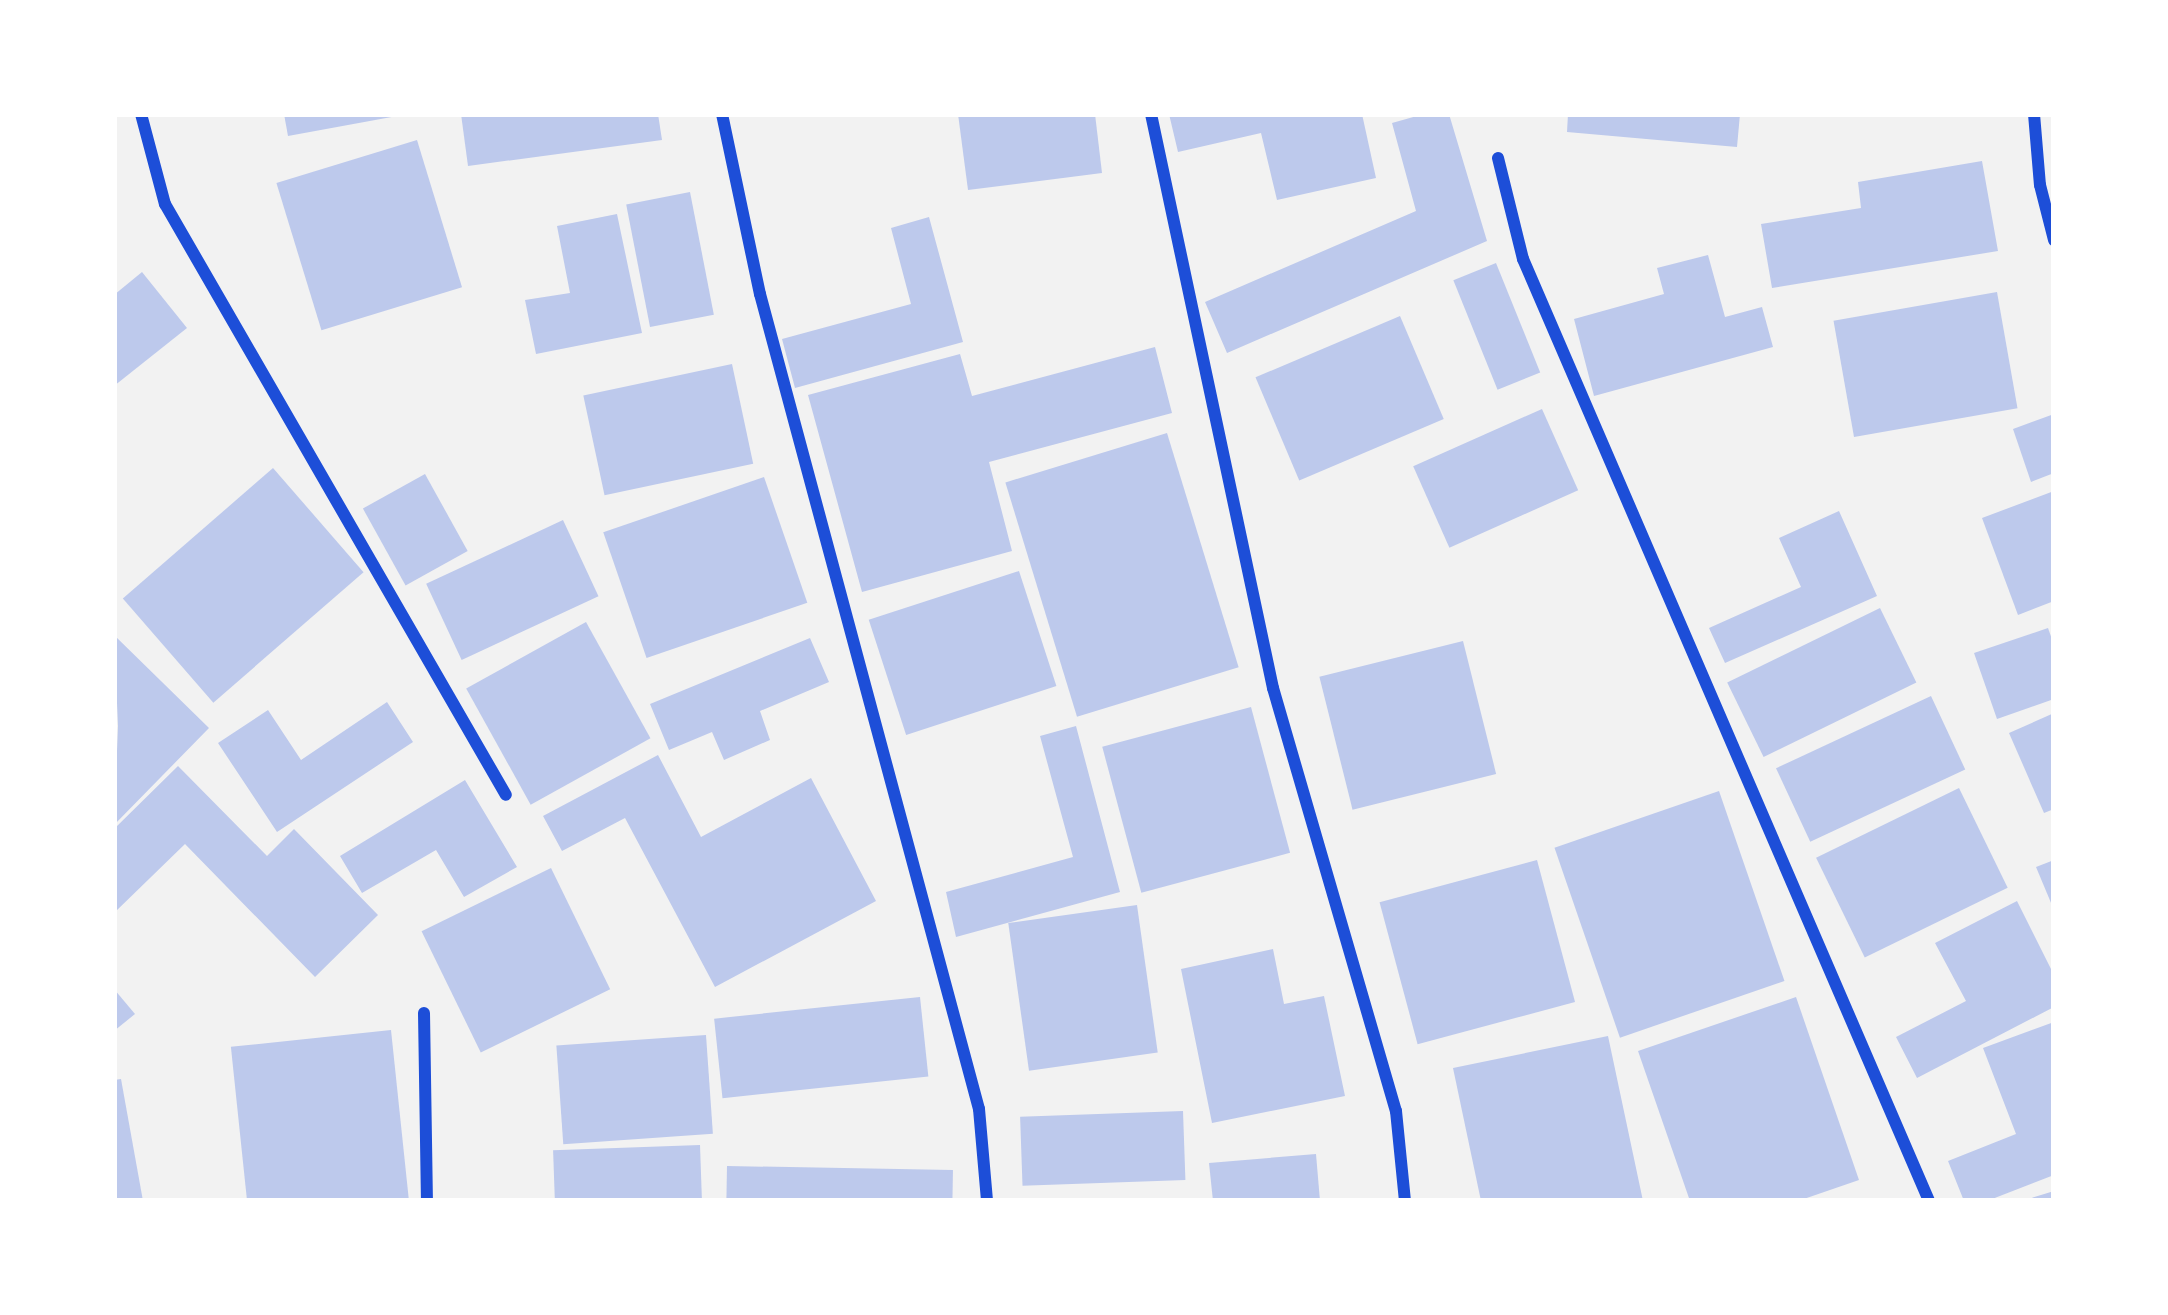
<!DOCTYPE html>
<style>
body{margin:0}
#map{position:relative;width:2168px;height:1315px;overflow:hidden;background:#f2f2f2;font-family:"DM Sans",sans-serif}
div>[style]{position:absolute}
.building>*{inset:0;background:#bdc9ec;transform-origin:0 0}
.minor>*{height:12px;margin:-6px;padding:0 6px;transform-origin:6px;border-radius:6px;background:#1d4ed8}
span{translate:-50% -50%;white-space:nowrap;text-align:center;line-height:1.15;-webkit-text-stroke:10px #fff;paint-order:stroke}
.frame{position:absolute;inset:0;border:117px solid #fff;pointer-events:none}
</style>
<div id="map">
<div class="building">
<div style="clip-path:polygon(284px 114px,397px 114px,397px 116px,288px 136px)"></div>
<div style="clip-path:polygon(461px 114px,658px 114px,662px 140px,468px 166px)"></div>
<div style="clip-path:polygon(958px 114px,1095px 114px,1102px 173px,968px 190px)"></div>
<div style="clip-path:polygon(1169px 114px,1362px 114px,1376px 178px,1277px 200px,1261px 133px,1178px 152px)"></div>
<div style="clip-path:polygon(1424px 114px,1449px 114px,1487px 241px,1227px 353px,1205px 302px,1416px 211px,1392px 123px)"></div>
<div style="clip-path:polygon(1568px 114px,1740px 114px,1737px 147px,1567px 132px)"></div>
<div style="left:417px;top:140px;width:154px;height:147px;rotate:73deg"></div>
<div style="clip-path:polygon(1982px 161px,1998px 251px,1772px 288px,1761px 224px,1861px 208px,1858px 182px)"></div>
<div style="left:690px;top:192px;width:125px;height:65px;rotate:79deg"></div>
<div style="clip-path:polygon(617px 214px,642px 333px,536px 354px,525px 300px,570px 293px,557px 226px)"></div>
<div style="clip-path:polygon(929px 217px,963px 342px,795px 388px,782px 339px,911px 304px,891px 228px)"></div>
<div style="clip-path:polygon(1708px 255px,1725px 317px,1762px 307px,1773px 347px,1594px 396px,1574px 319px,1664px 294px,1657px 268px)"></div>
<div style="left:1496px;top:263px;width:118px;height:46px;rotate:68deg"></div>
<div style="clip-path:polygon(142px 272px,187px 328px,114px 386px,114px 295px)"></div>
<div style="left:1997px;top:292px;width:118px;height:166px;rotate:80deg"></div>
<div style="left:1400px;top:316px;width:112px;height:157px;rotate:67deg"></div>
<div style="clip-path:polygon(1155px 347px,1172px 413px,989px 462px,1012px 551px,862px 592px,808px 395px,960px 354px,972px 396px)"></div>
<div style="left:732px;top:364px;width:102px;height:152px;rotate:78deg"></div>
<div style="left:1542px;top:409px;width:89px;height:141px;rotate:66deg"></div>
<div style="clip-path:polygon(2054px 414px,2054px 473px,2031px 482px,2013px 429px)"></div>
<div style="left:1167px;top:433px;width:245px;height:169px;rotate:73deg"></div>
<div style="left:273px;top:468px;width:138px;height:199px;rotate:49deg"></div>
<div style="left:425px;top:474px;width:88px;height:71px;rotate:61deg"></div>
<div style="left:764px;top:477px;width:133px;height:170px;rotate:71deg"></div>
<div style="clip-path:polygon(2054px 491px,2054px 601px,2018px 615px,1982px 518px)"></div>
<div style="clip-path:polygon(1839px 511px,1877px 596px,1725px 663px,1709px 628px,1801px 587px,1779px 538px)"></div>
<div style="left:563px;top:520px;width:84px;height:151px;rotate:65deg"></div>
<div style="left:1019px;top:571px;width:121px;height:158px;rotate:72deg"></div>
<div style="left:1880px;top:608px;width:83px;height:170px;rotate:64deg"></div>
<div style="left:586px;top:622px;width:133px;height:137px;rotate:61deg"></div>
<div style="clip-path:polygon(2048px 628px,2054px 645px,2054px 699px,1997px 719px,1974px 653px)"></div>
<div style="clip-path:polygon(114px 635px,209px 728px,114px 825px,118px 726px)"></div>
<div style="clip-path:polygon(810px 638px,829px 682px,760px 711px,770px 740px,724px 760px,712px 732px,669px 750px,650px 704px)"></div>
<div style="left:1463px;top:641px;width:137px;height:148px;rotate:76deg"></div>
<div style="left:1931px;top:696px;width:81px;height:171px;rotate:65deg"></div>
<div style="clip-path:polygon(387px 702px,413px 742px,277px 832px,218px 743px,268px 710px,301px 760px)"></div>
<div style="left:1251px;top:707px;width:151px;height:154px;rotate:75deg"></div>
<div style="clip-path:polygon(2054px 713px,2054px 809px,2044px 813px,2009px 733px)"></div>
<div style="clip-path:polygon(1076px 726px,1120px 892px,956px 937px,946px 892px,1073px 857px,1040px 736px)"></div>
<div style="clip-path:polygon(658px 755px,701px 837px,811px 778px,876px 901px,715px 987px,625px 818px,562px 851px,543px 816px)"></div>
<div style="clip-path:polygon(178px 766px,267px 856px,294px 829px,378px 915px,315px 977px,185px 844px,114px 913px,114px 829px)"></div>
<div style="clip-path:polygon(465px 780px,517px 867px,464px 897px,436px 850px,362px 893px,340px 856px)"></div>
<div style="left:1959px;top:788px;width:111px;height:159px;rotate:64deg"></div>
<div style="left:1719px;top:791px;width:201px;height:174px;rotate:71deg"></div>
<div style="left:1537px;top:860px;width:147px;height:163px;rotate:75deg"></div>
<div style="clip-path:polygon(2054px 860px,2054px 910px,2036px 867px)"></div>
<div style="left:551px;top:868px;width:135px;height:144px;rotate:64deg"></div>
<div style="clip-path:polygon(2017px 901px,2054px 975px,2054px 1007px,1917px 1078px,1896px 1037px,1966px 1001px,1935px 943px)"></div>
<div style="left:1137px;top:905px;width:149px;height:130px;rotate:82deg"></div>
<div style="clip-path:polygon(1273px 949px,1284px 1004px,1324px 996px,1345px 1096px,1212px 1123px,1181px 969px)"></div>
<div style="clip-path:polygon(114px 989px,135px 1014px,114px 1031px)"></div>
<div style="left:920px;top:997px;width:80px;height:207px;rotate:84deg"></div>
<div style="clip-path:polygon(1796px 997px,1859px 1180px,1798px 1201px,1690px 1201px,1638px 1051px)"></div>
<div style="clip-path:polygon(2054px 1022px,2054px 1175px,1987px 1201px,1964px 1201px,1948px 1161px,2016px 1134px,1983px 1048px)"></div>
<div style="left:391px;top:1030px;width:172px;height:161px;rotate:84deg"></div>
<div style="left:706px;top:1035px;width:99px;height:150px;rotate:86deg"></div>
<div style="clip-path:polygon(1608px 1036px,1643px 1201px,1481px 1201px,1453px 1068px)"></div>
<div style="clip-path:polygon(121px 1079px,143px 1201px,114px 1201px,114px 1080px)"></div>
<div style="left:1183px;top:1111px;width:69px;height:163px;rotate:88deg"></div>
<div style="left:700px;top:1145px;width:56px;height:147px;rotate:88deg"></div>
<div style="clip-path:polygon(1316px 1154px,1320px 1201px,1213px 1201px,1209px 1163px)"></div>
<div style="left:727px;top:1166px;width:226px;height:35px;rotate:1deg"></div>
<div style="clip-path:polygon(2054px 1191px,2054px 1201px,2026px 1201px,2025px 1200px)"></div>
</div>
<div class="minor">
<div style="left:141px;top:114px;width:93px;rotate:75.1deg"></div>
<div style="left:165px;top:204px;width:682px;rotate:60.02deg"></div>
<div style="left:722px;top:114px;width:184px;rotate:78.1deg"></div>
<div style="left:760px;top:294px;width:844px;rotate:74.96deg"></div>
<div style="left:979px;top:1109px;width:92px;rotate:85deg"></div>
<div style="left:1151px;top:114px;width:587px;rotate:78deg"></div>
<div style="left:1273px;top:688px;width:441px;rotate:73.8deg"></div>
<div style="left:1396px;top:1111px;width:90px;rotate:84.3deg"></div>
<div style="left:2034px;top:114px;width:71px;rotate:85.2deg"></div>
<div style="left:2040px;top:185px;width:57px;rotate:75.7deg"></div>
<div style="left:1498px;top:158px;width:104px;rotate:76.1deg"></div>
<div style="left:1523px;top:259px;width:1026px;rotate:66.68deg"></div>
<div style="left:424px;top:1013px;width:188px;rotate:89.1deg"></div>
</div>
<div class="frame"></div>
</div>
